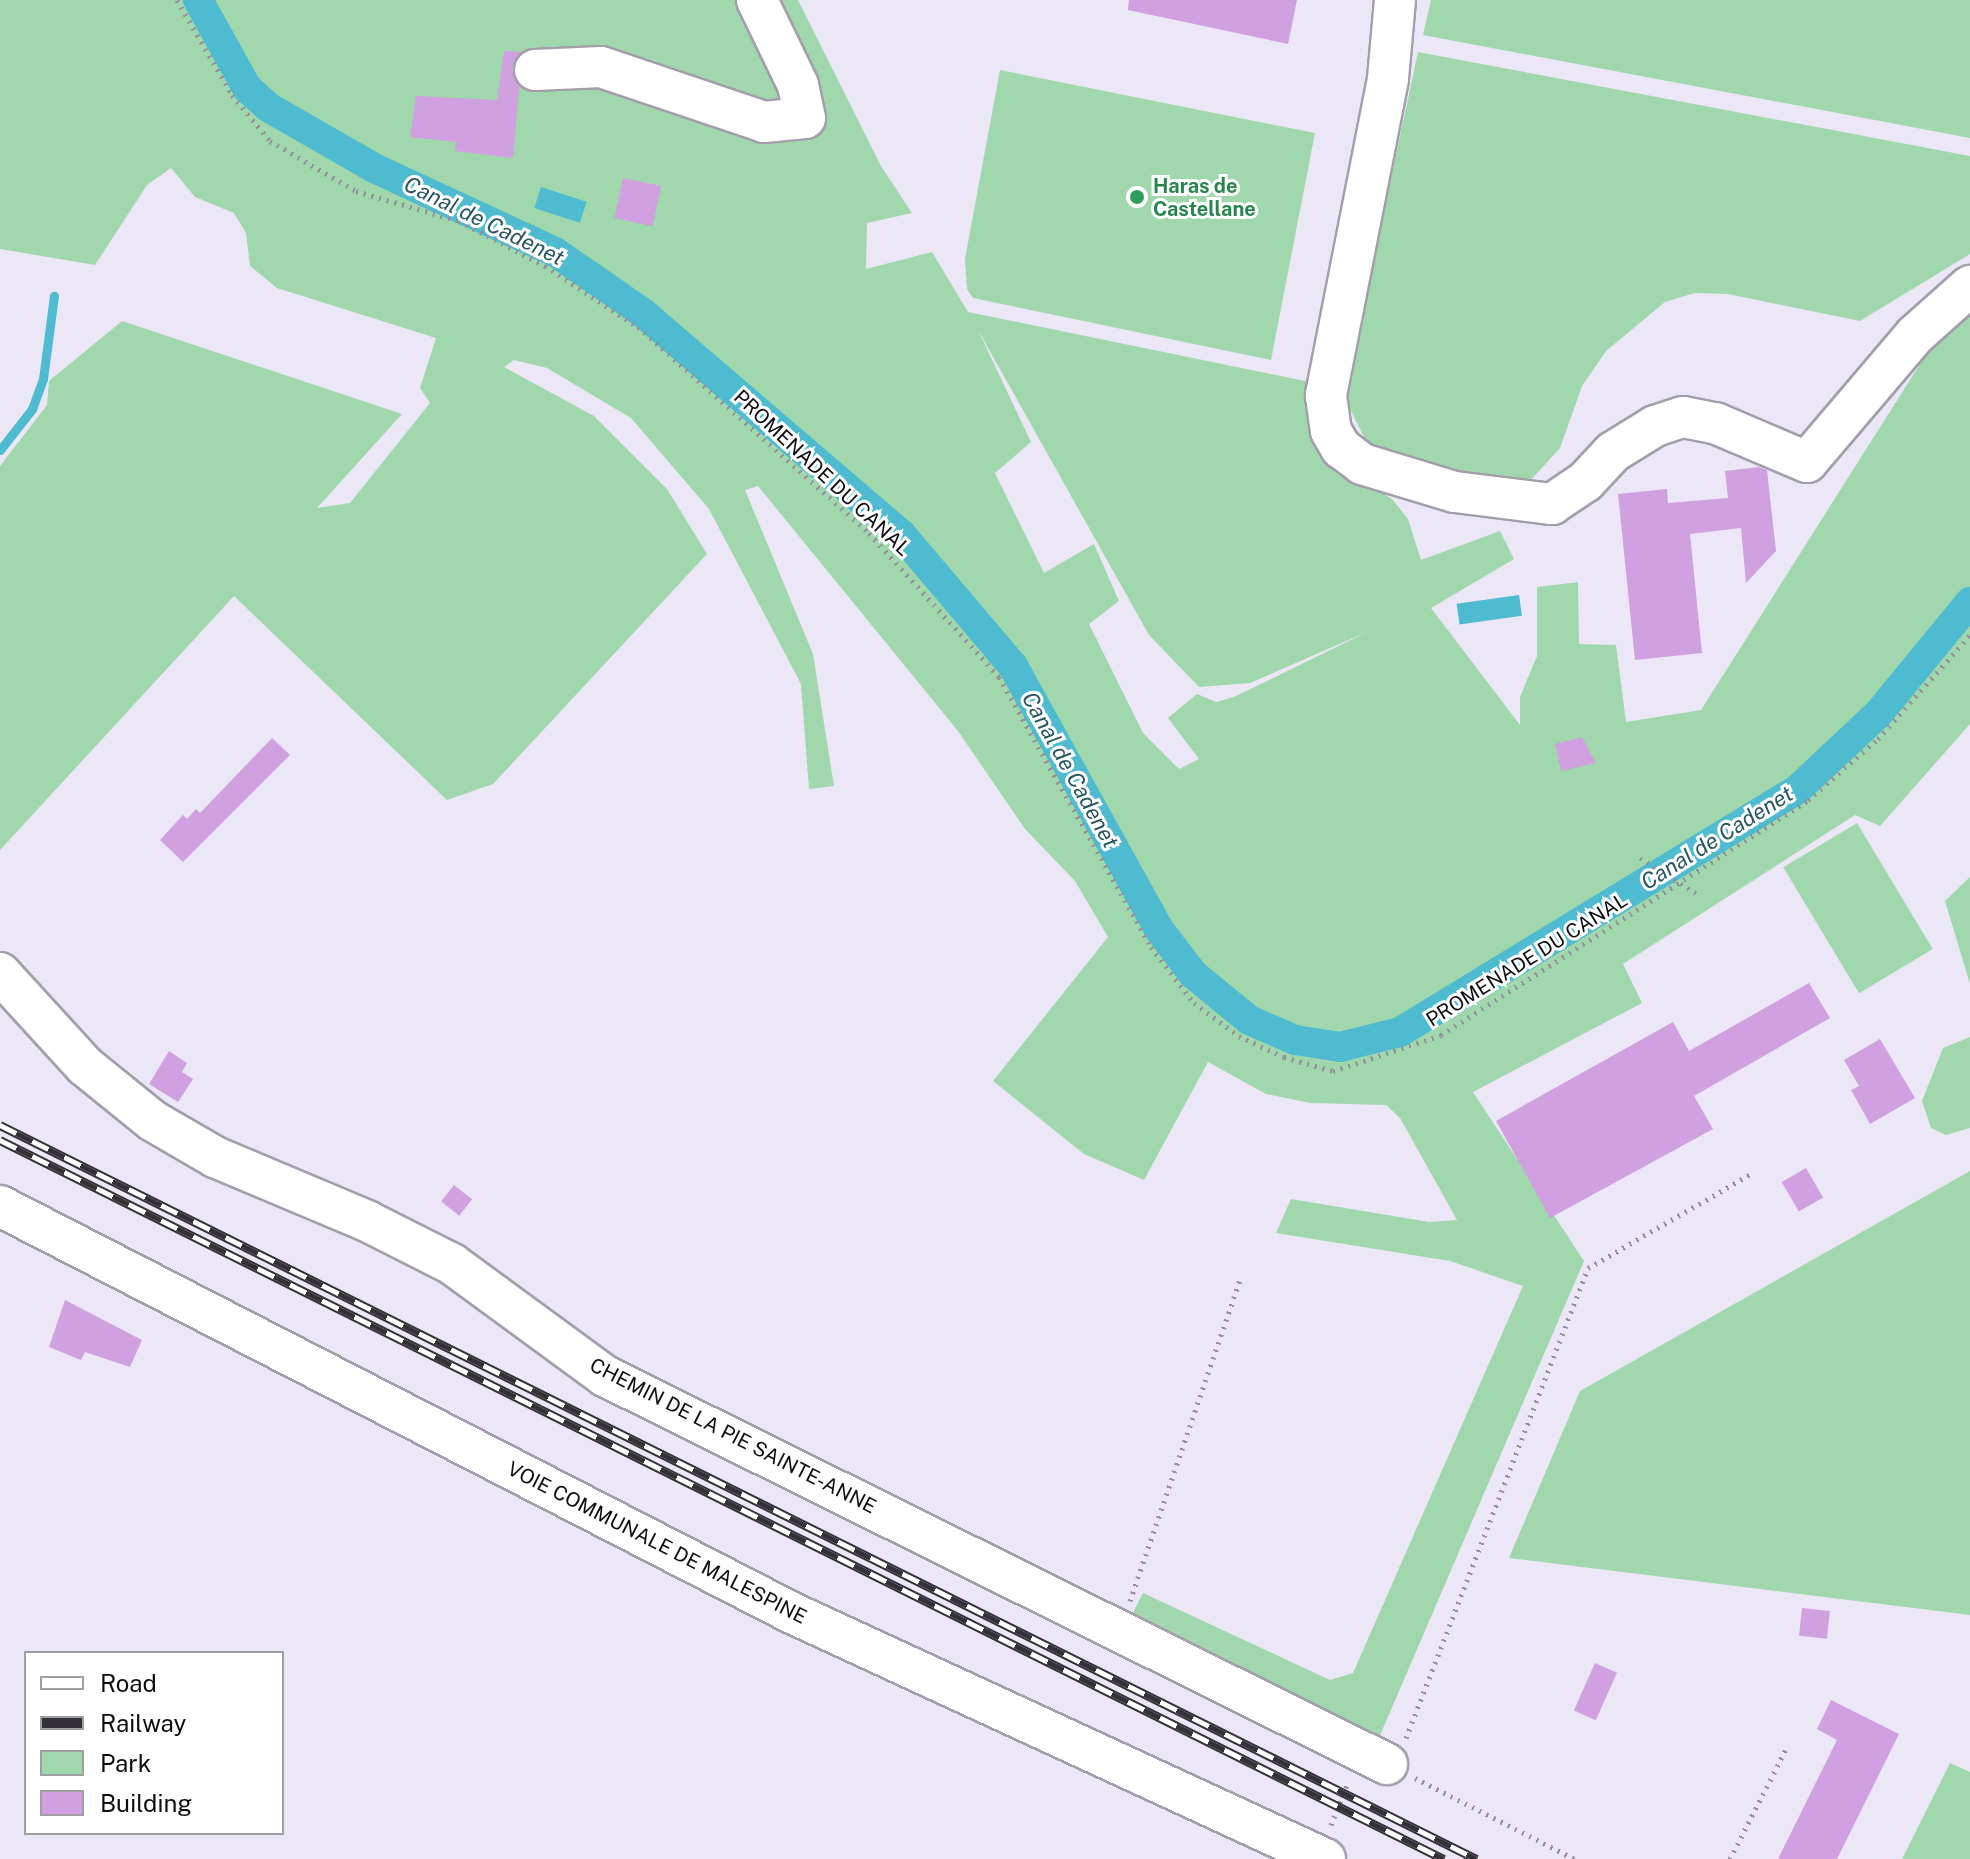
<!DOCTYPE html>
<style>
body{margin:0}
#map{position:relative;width:1970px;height:1859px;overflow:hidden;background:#ece7f7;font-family:"Public Sans",sans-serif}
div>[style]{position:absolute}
.green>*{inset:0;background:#a1d7ad;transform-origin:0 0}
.water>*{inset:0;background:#4ebbd1;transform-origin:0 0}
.stream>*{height:9px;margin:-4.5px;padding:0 4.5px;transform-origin:4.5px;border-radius:4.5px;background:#4ebbd1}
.canal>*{height:30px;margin:-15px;padding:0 15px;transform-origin:15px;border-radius:15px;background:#4ebbd1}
.building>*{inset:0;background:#d0a0e0;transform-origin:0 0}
.path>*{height:5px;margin-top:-2.5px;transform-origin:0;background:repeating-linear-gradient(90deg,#94909c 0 2px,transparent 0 8px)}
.roads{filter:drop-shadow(2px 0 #a39eac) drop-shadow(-2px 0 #a39eac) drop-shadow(0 2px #a39eac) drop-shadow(0 -2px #a39eac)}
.minor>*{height:40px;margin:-20px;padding:0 20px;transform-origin:20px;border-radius:20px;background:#fff}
.rail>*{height:9px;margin-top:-4.5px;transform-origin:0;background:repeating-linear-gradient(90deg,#fff 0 18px,#333037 0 36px);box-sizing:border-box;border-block:2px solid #333037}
.path-bridge>*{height:5px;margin-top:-2.5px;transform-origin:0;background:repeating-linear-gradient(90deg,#94909c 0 2px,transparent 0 8px)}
.dots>*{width:22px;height:22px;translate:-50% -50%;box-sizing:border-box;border:4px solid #fff;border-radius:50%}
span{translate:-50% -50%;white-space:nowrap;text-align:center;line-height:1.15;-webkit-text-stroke:6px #fff;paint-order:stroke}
.leisure-label{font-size:20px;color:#27864d;font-weight:700}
.left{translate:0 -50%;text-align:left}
.street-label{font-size:20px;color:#0e0c11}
.water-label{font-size:22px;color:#275660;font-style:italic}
.legend{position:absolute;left:24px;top:1651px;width:260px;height:184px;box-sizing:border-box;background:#fff;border:2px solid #9f9ea0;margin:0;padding:10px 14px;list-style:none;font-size:24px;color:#0e0c11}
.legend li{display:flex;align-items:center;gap:16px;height:40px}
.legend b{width:40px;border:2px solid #9f9ea0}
</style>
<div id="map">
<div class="green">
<div style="clip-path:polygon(evenodd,0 0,798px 0,881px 166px,912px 213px,867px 223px,866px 269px,932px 252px,968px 312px,1310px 382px,1307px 405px,1316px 437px,1337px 465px,1392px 499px,1408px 519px,1421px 560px,1500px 531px,1514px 559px,1431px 608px,1520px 725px,1520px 697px,1537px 656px,1537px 587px,1578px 582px,1579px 644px,1616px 645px,1626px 722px,1701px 710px,1946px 323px,1970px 306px,1970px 724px,1880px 826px,1855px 815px,1623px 964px,1642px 1003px,1473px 1092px,1584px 1261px,1375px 1747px,1127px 1624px,1143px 1593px,1330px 1680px,1353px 1673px,1523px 1286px,1450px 1261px,1276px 1233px,1291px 1199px,1429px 1222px,1457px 1220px,1400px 1118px,1386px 1105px,1310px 1103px,1266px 1094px,1208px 1062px,1144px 1180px,1084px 1154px,993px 1081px,1108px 937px,1075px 881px,1025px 829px,958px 731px,758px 486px,745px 490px,813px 654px,834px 786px,809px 789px,801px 684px,709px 509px,631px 418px,547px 368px,514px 360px,504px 367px,594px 416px,667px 489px,707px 554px,493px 784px,447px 800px,234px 596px,0 850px,0 466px,47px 405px,49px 381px,122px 321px,402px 414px,317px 508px,350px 503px,430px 403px,420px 388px,436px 338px,277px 288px,250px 266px,246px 233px,234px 213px,195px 197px,171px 168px,147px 185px,95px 265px,0 249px,0 0,978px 330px,1149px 635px,1199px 687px,1250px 683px,1367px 632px,1234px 697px,1216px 702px,1197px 694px,1168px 718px,1199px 759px,1179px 769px,1143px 733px,1089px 624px,1119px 601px,1094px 544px,1044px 573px,995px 473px,1031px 442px,978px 330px)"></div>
<div style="clip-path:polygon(1431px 0,1970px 0,1970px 138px,1423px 35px)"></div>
<div style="clip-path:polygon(1418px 52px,1970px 156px,1970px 254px,1860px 321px,1728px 294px,1695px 293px,1665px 302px,1606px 351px,1582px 386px,1560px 448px,1529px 482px,1505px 482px,1413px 462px,1368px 445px,1349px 407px,1347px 384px)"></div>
<div style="clip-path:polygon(1000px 70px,1315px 133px,1271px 360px,973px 298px,967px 289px,965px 259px)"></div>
<div style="left:1857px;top:823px;width:147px;height:86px;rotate:59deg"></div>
<div style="clip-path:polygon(1970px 877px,1970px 984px,1945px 901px)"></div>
<div style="clip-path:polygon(1970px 1037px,1970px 1128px,1946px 1135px,1931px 1128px,1922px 1101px,1943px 1048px)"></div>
<div style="clip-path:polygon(1970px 1171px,1970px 1615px,1509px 1558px,1580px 1391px)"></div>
<div style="clip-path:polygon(1950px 1763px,1970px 1772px,1970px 1859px,1902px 1859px)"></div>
</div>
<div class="water">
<div style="left:541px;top:187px;width:48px;height:22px;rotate:18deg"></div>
<div style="left:1519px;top:595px;width:21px;height:63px;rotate:82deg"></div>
</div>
<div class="stream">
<div style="left:0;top:450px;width:52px;rotate:-52deg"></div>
<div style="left:32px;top:409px;width:32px;rotate:-70deg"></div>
<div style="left:43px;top:379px;width:84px;rotate:-82.5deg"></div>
</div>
<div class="canal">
<div style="left:198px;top:0;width:101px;rotate:60.9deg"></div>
<div style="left:247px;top:88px;width:28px;rotate:42deg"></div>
<div style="left:268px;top:107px;width:122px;rotate:29.9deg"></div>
<div style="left:374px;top:168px;width:200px;rotate:24.9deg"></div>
<div style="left:555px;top:252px;width:107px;rotate:34.7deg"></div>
<div style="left:643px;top:313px;width:340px;rotate:40.6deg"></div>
<div style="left:901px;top:534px;width:173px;rotate:49.7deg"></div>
<div style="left:1013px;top:666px;width:299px;rotate:61deg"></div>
<div style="left:1158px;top:928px;width:58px;rotate:52.7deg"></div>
<div style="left:1193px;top:974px;width:72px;rotate:39.4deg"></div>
<div style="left:1249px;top:1020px;width:50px;rotate:23.5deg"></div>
<div style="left:1295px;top:1040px;width:46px;rotate:8.8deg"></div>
<div style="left:1340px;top:1047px;width:62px;rotate:-14deg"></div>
<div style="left:1400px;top:1032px;width:466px;rotate:-31.4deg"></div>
<div style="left:1798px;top:789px;width:110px;rotate:-43.2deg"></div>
<div style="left:1878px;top:714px;width:145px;rotate:-50.6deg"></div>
</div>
<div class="building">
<div style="clip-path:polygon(1129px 0,1297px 0,1288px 44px,1128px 10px)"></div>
<div style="clip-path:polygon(504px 51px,521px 52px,512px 70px,519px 85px,513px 158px,455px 151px,456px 142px,410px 137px,416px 96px,497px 100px)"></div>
<div style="left:623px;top:178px;width:39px;height:41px;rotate:12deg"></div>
<div style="clip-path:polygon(1759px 467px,1767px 470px,1776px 551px,1746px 583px,1741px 528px,1690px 534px,1702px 653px,1635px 660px,1618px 494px,1667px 489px,1668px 503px,1728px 498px,1725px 471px)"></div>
<div style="clip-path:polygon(1582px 737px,1596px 763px,1561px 771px,1555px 744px)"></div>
<div style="clip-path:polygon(272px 738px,290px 755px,183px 862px,160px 840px,183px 815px,187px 819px,196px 809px,200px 813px)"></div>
<div style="clip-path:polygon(1809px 983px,1830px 1018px,1694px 1096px,1713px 1129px,1550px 1218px,1496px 1121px,1673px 1022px,1689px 1051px)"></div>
<div style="clip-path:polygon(1880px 1039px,1915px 1098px,1870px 1124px,1851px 1090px,1859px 1086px,1844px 1060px)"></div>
<div style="clip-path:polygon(169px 1051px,187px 1063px,182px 1072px,193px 1079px,178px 1102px,149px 1084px)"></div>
<div style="left:1806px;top:1168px;width:34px;height:28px;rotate:60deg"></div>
<div style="left:454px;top:1185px;width:23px;height:21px;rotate:38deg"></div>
<div style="clip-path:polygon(65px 1300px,142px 1340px,130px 1367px,85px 1352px,81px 1360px,49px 1347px)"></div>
<div style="left:1802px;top:1608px;width:28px;height:28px;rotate:6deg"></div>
<div style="left:1595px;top:1663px;width:24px;height:52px;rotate:24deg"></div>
<div style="clip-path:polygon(1831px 1700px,1899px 1734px,1837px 1859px,1778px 1859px,1837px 1740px,1817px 1729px)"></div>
</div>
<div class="path">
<div style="left:177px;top:0;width:110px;rotate:59.9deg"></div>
<div style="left:232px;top:95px;width:60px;rotate:50.4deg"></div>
<div style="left:270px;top:141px;width:99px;rotate:30.2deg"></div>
<div style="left:356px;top:191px;width:107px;rotate:16.2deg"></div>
<div style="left:459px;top:221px;width:97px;rotate:27.6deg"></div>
<div style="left:545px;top:266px;width:111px;rotate:33.3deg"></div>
<div style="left:638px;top:327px;width:310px;rotate:41.7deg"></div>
<div style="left:869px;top:533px;width:194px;rotate:47.9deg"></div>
<div style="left:999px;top:677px;width:310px;rotate:60.6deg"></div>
<div style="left:1151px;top:947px;width:71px;rotate:52.5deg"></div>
<div style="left:1194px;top:1003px;width:56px;rotate:36.3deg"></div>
<div style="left:1239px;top:1036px;width:50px;rotate:25deg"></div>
<div style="left:1284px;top:1057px;width:51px;rotate:15.9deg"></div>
<div style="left:1333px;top:1071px;width:114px;rotate:-18.4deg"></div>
<div style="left:1441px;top:1035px;width:436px;rotate:-32.6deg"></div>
<div style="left:1808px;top:800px;width:93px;rotate:-41.1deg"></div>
<div style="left:1878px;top:739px;width:139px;rotate:-48.5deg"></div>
<div style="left:1130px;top:1601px;width:342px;rotate:-71.1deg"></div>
<div style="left:1406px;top:1738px;width:504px;rotate:-68.83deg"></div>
<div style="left:1588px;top:1268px;width:188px;rotate:-30deg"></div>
<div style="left:1415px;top:1778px;width:179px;rotate:26.9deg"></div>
<div style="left:1331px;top:1825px;width:46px;rotate:-68.4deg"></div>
<div style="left:1730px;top:1859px;width:126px;rotate:-63deg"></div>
</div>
<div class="roads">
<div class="minor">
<div style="left:1395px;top:0;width:79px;rotate:95.1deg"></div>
<div style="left:1388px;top:79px;width:323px;rotate:101.1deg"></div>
<div style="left:1326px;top:396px;width:35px;rotate:82deg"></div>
<div style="left:1331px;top:431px;width:20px;rotate:60deg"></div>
<div style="left:1341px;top:448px;width:26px;rotate:37deg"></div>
<div style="left:1362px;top:464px;width:97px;rotate:16.8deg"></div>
<div style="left:1455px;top:492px;width:98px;rotate:7.1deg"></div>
<div style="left:1552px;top:504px;width:40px;rotate:-34deg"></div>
<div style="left:1585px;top:482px;width:41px;rotate:-47deg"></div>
<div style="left:1613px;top:452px;width:49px;rotate:-31.8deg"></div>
<div style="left:1655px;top:426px;width:29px;rotate:-18deg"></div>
<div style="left:1683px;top:417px;width:33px;rotate:11deg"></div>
<div style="left:1715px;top:423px;width:100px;rotate:23deg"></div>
<div style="left:1807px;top:462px;width:167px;rotate:-49.6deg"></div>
<div style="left:1915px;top:335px;width:74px;rotate:-41.7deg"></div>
<div style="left:535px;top:70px;width:66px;rotate:-2.6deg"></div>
<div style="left:601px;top:67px;width:172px;rotate:18.6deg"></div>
<div style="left:764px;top:122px;width:41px;rotate:-5.6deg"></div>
<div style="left:805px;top:118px;width:34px;rotate:-102deg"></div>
<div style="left:798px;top:85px;width:94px;rotate:-115.8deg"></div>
<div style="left:0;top:973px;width:126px;rotate:47.6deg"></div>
<div style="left:85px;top:1066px;width:87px;rotate:39deg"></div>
<div style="left:153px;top:1121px;width:72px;rotate:30.1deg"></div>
<div style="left:215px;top:1157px;width:165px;rotate:22.8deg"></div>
<div style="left:367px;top:1221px;width:95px;rotate:26.8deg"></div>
<div style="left:452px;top:1264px;width:190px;rotate:36.2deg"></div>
<div style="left:605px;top:1376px;width:873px;rotate:26.39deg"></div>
<div style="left:0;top:1206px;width:890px;rotate:27.2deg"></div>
<div style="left:792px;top:1613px;width:587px;rotate:24.78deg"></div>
</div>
</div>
<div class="rail">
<div style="left:0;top:1125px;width:1649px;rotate:26.43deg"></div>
<div style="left:0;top:1140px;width:1613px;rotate:26.47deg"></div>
</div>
<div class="path-bridge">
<div style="left:1640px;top:858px;width:66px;rotate:32deg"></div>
</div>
<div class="dots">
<div style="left:1137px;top:197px;background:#2e9e5b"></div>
</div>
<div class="leisure-label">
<span class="left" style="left:1153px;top:198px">Haras de<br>Castellane</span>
</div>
<div class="street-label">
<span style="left:822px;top:473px;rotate:43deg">PROMENADE DU CANAL</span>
<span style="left:1527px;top:960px;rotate:-32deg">PROMENADE DU CANAL</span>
<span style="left:733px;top:1436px;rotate:27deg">CHEMIN DE LA PIE SAINTE-ANNE</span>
<span style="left:657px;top:1543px;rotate:27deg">VOIE COMMUNALE DE MALESPINE</span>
</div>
<div class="water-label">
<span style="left:484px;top:221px;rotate:26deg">Canal de Cadenet</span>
<span style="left:1070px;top:770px;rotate:61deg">Canal de Cadenet</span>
<span style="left:1717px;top:838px;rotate:-32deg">Canal de Cadenet</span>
</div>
<ul class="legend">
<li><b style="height:10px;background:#fff"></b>Road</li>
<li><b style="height:10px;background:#333037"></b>Railway</li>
<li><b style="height:22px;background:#a1d7ad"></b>Park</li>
<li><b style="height:22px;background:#d0a0e0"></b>Building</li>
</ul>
</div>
